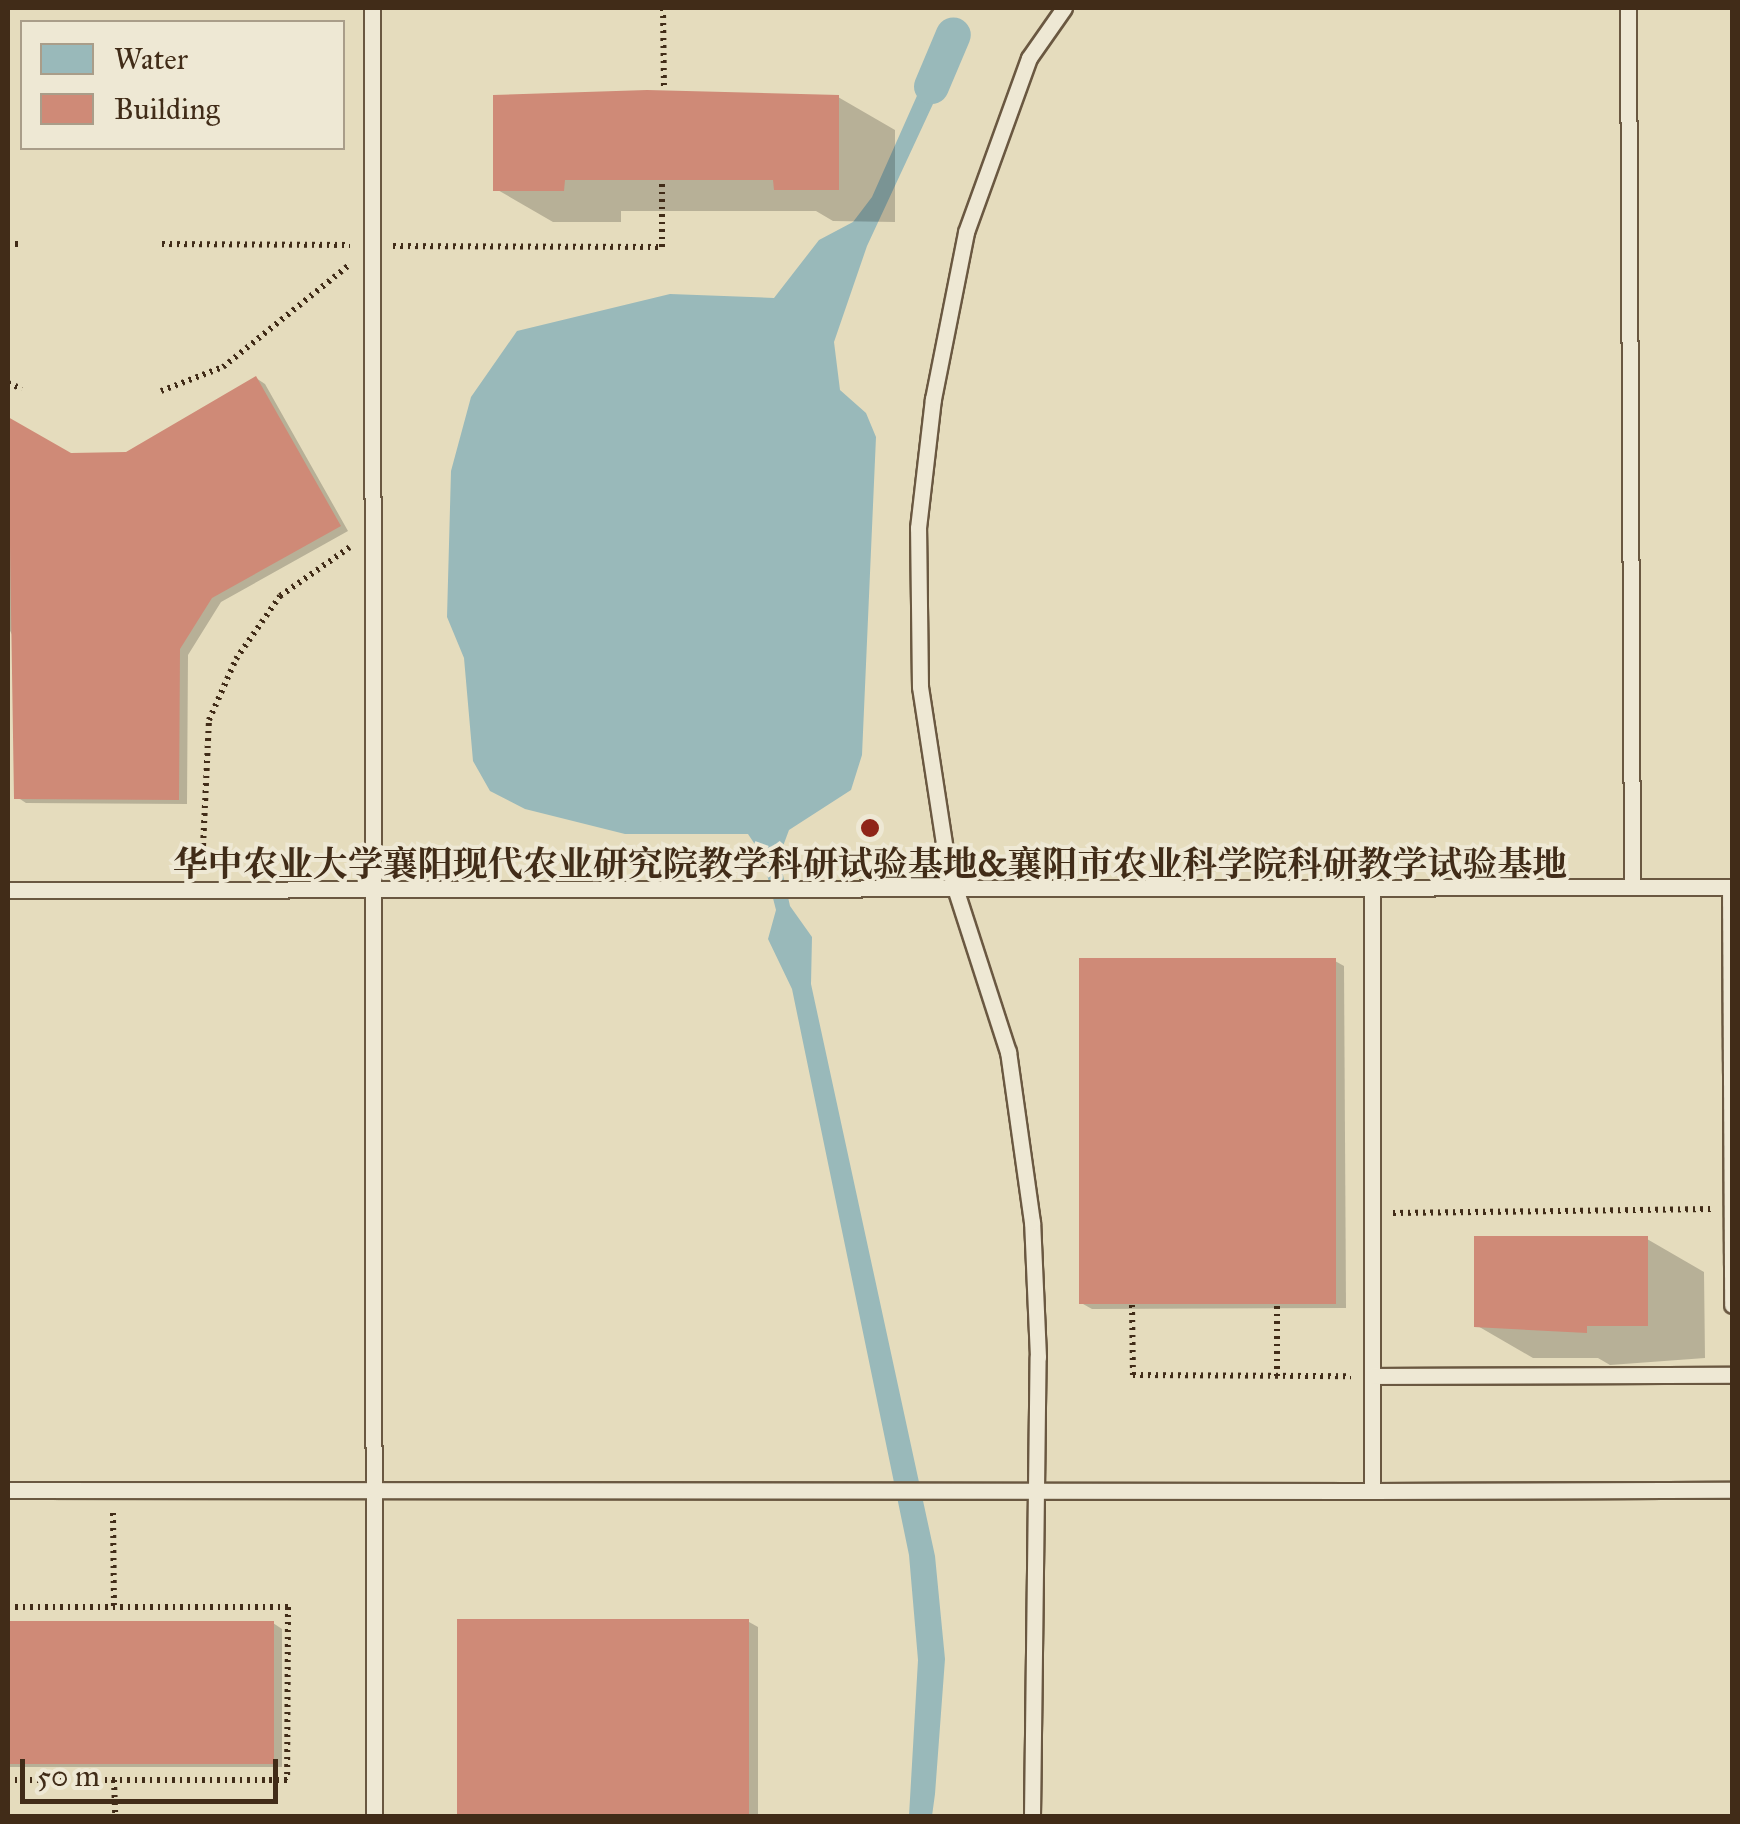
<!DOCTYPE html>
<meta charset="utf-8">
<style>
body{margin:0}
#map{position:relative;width:1740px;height:1824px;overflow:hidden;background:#e5dcbd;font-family:"IM FELL Great Primer","Noto Serif SC",serif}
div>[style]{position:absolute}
.water>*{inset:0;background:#99b9ba}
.shadow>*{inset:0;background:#0003}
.canal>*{height:35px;margin:-17.5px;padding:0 17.5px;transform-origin:17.5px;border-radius:17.5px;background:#99b9ba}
.building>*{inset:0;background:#cf8a77;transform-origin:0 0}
.path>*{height:6px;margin-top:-3px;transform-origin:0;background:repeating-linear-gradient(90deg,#412c18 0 2.5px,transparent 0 7.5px)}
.roads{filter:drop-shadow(2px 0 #6a5841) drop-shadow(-2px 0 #6a5841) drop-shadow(0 2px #6a5841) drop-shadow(0 -2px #6a5841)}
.service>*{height:15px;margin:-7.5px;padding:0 7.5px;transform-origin:7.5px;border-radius:7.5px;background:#eee8d4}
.dots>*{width:28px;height:28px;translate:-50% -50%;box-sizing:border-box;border:5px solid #eee8d4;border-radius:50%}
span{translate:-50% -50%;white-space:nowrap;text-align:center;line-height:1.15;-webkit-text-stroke:8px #eee8d4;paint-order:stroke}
.poi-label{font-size:35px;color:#412c18;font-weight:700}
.frame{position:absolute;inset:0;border:10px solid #412c18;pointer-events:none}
.legend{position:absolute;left:20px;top:20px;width:325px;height:130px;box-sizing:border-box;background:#eee8d4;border:2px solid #a99d89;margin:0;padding:12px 18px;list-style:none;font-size:30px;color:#412c18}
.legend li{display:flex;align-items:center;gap:20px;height:50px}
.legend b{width:50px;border:2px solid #a99d89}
.scale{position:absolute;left:20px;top:1759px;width:258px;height:45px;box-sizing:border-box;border:5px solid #412c18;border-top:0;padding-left:12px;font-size:30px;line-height:35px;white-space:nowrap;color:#412c18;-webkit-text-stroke:8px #eee8d4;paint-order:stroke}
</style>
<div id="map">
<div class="water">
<div style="clip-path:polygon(940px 44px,959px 48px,867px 246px,834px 342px,840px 390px,866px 413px,876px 437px,862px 755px,851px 790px,789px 830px,779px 857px,790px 906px,812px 937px,811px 984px,935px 1556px,945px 1659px,935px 1794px,932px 1816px,909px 1816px,918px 1660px,909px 1555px,792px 989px,768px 939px,776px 910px,762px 855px,748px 834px,625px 834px,525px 809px,490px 791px,473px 761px,464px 658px,447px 617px,451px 471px,471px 397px,517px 331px,670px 294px,774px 298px,819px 240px,853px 222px,872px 197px)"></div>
</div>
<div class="shadow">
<div style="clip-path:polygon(838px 97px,895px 130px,895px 222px,833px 221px,816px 211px,621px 211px,621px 222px,553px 222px,496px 189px)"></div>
<div style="clip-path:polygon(256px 378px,265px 384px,348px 531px,221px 602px,188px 655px,187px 804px,26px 803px,17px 797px,18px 646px,8px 627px,8px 420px,70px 456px,127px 455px)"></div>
<div style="clip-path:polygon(1335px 961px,1344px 966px,1346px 1308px,1092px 1309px,1083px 1304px)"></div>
<div style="clip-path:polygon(1647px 1239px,1704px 1272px,1705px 1358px,1610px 1365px,1598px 1358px,1533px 1358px,1476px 1325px)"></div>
<div style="clip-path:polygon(749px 1622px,758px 1627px,758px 1816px,460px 1816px,459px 1623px)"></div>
<div style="clip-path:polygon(8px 1623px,273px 1623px,282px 1629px,282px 1767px,8px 1767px)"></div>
</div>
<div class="canal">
<div style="left:931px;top:86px;width:56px;rotate:-67.1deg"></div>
</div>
<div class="building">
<div style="clip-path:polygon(647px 90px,839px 95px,839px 190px,774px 190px,773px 180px,565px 180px,564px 191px,493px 191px,493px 95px)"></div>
<div style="clip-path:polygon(256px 376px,341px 526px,212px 598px,180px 649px,179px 800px,14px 799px,8px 417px,71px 453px,126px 452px)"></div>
<div style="left:1336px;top:958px;width:346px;height:257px;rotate:90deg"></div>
<div style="clip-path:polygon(1474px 1236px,1648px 1236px,1648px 1326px,1587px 1326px,1587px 1333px,1474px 1327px)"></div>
<div style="left:749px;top:1619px;width:197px;height:292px;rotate:90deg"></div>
<div style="left:8px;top:1621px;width:266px;height:143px"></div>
</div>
<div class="path">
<div style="left:663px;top:8px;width:82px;rotate:89.3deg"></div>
<div style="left:8px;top:244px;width:14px"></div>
<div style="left:162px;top:244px;width:188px;rotate:0.3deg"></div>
<div style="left:393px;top:246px;width:269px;rotate:0.2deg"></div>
<div style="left:662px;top:247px;width:67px;rotate:-90deg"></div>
<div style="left:8px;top:383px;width:15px;rotate:23deg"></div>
<div style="left:161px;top:391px;width:66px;rotate:-21.2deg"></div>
<div style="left:223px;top:367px;width:162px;rotate:-39deg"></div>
<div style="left:202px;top:868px;width:148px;rotate:-87.3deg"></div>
<div style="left:209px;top:720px;width:67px;rotate:-66.1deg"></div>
<div style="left:236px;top:659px;width:77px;rotate:-55.1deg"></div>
<div style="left:280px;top:596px;width:85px;rotate:-35deg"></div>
<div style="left:1393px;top:1213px;width:318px;rotate:-0.7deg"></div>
<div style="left:1132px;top:1305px;width:70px;rotate:89.2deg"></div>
<div style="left:1133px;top:1375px;width:218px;rotate:0.3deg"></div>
<div style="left:1277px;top:1376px;width:72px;rotate:-90deg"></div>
<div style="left:113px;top:1513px;width:94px;rotate:89.4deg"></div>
<div style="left:8px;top:1607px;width:280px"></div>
<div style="left:288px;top:1607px;width:173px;rotate:90.3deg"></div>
<div style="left:287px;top:1780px;width:279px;rotate:180deg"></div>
<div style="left:114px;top:1780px;width:36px;rotate:88deg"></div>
</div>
<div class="roads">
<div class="service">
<div style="left:372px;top:8px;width:1808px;rotate:89.94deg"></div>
<div style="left:1628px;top:8px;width:879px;rotate:89.74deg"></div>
<div style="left:1372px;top:887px;width:604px;rotate:90deg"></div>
<div style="left:1372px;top:1491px;width:360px;rotate:-0.2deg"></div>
<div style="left:1730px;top:887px;width:418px;rotate:89.7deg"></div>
<div style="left:8px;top:890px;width:1724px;rotate:-0.1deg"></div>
<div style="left:1372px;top:1376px;width:360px;rotate:-0.2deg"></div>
<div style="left:8px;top:1490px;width:1364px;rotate:0.04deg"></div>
<div style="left:1032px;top:1816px;width:459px;rotate:-89.3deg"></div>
<div style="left:1038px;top:1357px;width:135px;rotate:-92.5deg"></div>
<div style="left:1032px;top:1222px;width:172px;rotate:-98deg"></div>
<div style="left:1008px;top:1052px;width:199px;rotate:-107.9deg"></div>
<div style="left:947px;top:863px;width:178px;rotate:-98.7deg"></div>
<div style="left:920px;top:687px;width:159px;rotate:-90.7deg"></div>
<div style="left:918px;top:528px;width:130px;rotate:-83.4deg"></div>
<div style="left:933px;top:399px;width:170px;rotate:-78.8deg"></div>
<div style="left:966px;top:232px;width:185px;rotate:-70.1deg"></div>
<div style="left:1029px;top:58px;width:61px;rotate:-55deg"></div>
</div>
</div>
<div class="dots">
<div style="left:870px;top:828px;background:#8f2418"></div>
</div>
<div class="poi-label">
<span style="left:870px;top:865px">华中农业大学襄阳现代农业研究院教学科研试验基地&amp;襄阳市农业科学院科研教学试验基地</span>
</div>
<div class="frame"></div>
<ul class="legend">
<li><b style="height:28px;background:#99b9ba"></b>Water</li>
<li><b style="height:28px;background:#cf8a77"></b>Building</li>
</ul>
<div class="scale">50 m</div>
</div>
